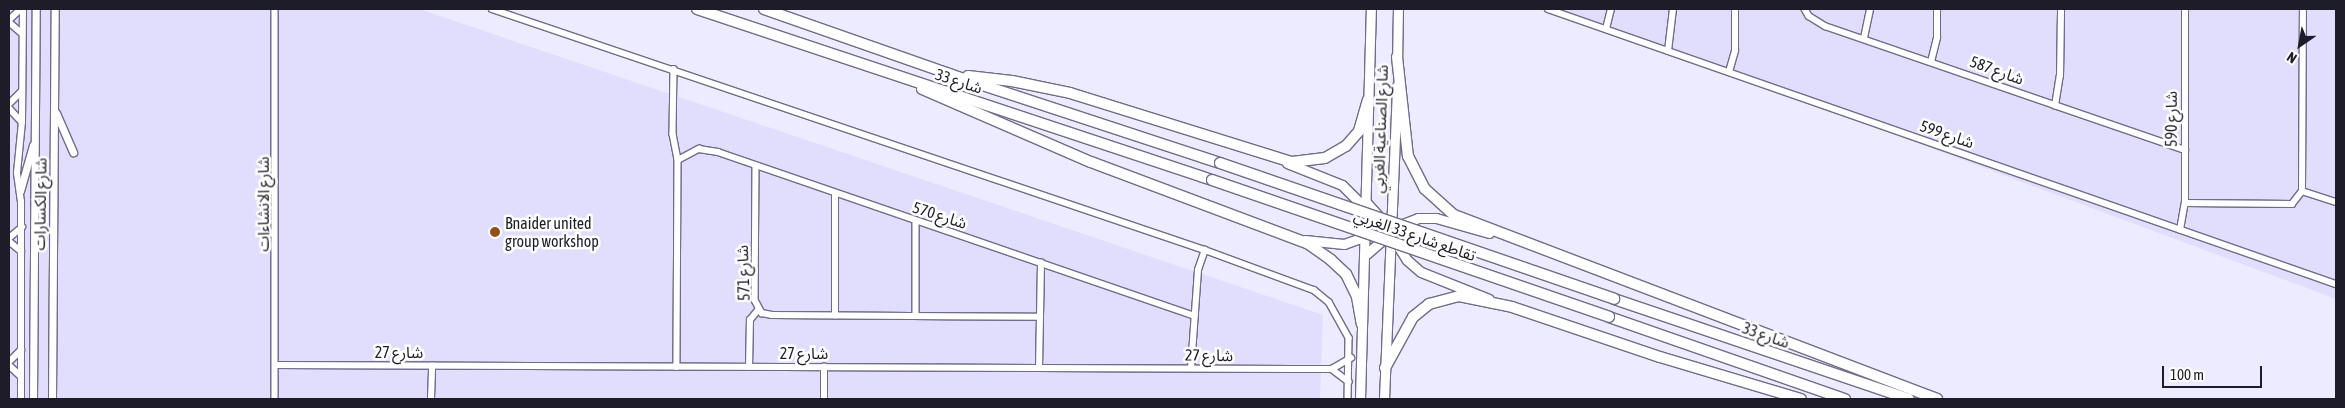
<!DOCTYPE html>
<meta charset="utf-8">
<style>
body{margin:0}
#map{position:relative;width:2345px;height:408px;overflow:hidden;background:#edebff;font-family:"Asap Condensed","Noto Sans Arabic",sans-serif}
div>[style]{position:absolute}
.built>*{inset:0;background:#e1ddfd}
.roads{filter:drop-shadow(1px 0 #706c89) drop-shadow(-1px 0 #706c89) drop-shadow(0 1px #706c89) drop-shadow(0 -1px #706c89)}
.minor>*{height:5.5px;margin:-2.75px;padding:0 2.75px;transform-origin:2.75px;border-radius:2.75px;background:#fff}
.tertiary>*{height:7px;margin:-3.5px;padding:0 3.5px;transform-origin:3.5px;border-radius:3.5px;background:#fff}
.primary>*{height:9px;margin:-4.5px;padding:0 4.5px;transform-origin:4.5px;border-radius:4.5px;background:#fff}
.trunk>*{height:10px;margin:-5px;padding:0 5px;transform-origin:5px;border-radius:5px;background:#fff}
.bridges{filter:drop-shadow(1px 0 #706c89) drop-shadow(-1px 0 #706c89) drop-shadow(0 1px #706c89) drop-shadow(0 -1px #706c89)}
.trunk-bridge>*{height:10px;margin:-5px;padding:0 5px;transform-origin:5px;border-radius:5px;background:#fff}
.dots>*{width:14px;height:14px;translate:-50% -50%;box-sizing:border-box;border:2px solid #fff;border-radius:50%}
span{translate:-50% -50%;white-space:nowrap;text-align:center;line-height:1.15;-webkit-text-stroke:5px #fff;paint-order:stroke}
.street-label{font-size:16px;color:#1e1c28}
.poi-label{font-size:16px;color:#1e1c28}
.left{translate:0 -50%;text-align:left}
.frame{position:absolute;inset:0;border:10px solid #1e1c28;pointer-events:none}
.north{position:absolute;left:2275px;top:20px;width:50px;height:50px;-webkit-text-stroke:4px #fff;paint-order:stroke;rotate:213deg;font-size:14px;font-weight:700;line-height:20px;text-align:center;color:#1e1c28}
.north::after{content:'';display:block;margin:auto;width:18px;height:22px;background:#1e1c28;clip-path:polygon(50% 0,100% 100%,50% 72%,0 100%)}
.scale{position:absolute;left:2162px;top:366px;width:100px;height:22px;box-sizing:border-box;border:2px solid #1e1c28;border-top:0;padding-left:6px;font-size:15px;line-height:18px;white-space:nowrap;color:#1e1c28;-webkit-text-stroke:4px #fff;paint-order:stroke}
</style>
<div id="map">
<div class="built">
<div style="clip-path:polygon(9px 9px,419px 9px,1323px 315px,1320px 399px,9px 399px)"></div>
<div style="clip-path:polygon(1558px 9px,2336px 9px,2336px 299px)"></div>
</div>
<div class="roads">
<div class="minor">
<div style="left:275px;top:9px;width:390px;rotate:90deg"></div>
<div style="left:492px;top:9px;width:753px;rotate:18.68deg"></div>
<div style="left:1205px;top:250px;width:116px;rotate:20.2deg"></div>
<div style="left:1314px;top:290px;width:19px;rotate:39deg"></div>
<div style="left:1329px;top:302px;width:41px;rotate:60.9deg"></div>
<div style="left:1349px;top:338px;width:61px;rotate:90.9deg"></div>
<div style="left:1548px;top:9px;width:835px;rotate:19.24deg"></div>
<div style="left:1805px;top:9px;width:8px;rotate:60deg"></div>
<div style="left:1809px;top:16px;width:19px;rotate:32deg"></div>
<div style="left:1825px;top:26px;width:381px;rotate:19deg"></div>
<div style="left:9px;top:20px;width:16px;rotate:-43deg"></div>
<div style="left:9px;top:22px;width:18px;rotate:41deg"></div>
<div style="left:1606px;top:29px;width:21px;rotate:-76deg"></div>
<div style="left:1864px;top:38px;width:30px;rotate:-78deg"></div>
<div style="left:1668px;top:51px;width:42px;rotate:-83.2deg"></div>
<div style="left:1931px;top:62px;width:25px;rotate:-76deg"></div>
<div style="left:1937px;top:38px;width:29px;rotate:-90deg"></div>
<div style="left:674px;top:69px;width:65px;rotate:90.9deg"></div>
<div style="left:673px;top:134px;width:26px;rotate:79deg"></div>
<div style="left:678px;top:160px;width:207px;rotate:90.3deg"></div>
<div style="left:1729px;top:72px;width:22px;rotate:-74deg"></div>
<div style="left:1735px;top:51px;width:42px;rotate:-90deg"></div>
<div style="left:9px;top:104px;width:18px;rotate:-45deg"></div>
<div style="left:2055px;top:106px;width:30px;rotate:-81deg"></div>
<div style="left:2060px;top:76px;width:67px;rotate:-89.1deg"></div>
<div style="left:9px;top:108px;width:19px;rotate:47deg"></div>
<div style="left:678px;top:160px;width:24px;rotate:-28deg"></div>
<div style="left:699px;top:149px;width:19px;rotate:9deg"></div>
<div style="left:718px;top:152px;width:504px;rotate:18.97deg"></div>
<div style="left:756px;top:166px;width:134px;rotate:90.4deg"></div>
<div style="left:755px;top:300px;width:15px;rotate:62deg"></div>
<div style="left:762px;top:313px;width:10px;rotate:11deg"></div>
<div style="left:772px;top:315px;width:268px;rotate:0.4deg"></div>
<div style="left:2302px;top:191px;width:182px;rotate:-89.7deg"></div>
<div style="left:2302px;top:191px;width:36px;rotate:18deg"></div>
<div style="left:2185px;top:203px;width:107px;rotate:0.5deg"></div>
<div style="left:2292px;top:204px;width:16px;rotate:-52deg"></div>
<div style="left:916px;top:222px;width:94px;rotate:90deg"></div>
<div style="left:2180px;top:230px;width:27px;rotate:-80deg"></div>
<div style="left:2185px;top:203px;width:194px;rotate:-90deg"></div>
<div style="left:9px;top:238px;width:17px;rotate:-40deg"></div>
<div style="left:9px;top:241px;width:16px;rotate:40deg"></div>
<div style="left:835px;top:316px;width:122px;rotate:-90deg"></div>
<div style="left:9px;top:362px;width:17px;rotate:-45deg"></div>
<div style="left:9px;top:365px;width:16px;rotate:43deg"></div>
<div style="left:275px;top:365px;width:1057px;rotate:0.22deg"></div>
<div style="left:1332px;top:369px;width:22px;rotate:-30deg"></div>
<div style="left:749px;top:367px;width:47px;rotate:-88.8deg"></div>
<div style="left:750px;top:320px;width:14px;rotate:-51deg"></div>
<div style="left:1039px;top:368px;width:105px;rotate:-88.9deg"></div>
<div style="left:1191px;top:368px;width:98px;rotate:-85.9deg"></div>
<div style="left:1198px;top:270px;width:21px;rotate:-71deg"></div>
<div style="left:1332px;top:369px;width:21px;rotate:37deg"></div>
<div style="left:21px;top:399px;width:197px;rotate:-90deg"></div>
<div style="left:21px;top:202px;width:29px;rotate:-98deg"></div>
<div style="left:17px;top:173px;width:51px;rotate:-84.4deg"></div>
<div style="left:22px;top:122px;width:113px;rotate:-89.5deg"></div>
<div style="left:431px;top:399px;width:33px;rotate:-88deg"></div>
<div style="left:824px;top:399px;width:32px;rotate:-90deg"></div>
</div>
<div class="tertiary">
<div style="left:56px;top:113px;width:43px;rotate:66.4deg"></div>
<div style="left:20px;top:191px;width:48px;rotate:-74.2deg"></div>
<div style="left:33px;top:399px;width:390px;rotate:-89.6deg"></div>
<div style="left:52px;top:399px;width:390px;rotate:-89.6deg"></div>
</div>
<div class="primary">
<div style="left:1397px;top:64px;width:55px;rotate:-89deg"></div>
<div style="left:1287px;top:163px;width:59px;rotate:21.8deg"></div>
<div style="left:1342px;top:185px;width:28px;rotate:45deg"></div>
<div style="left:1362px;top:205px;width:6px;rotate:81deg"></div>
<div style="left:1365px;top:201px;width:27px;rotate:48deg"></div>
<div style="left:1305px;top:240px;width:39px;rotate:6deg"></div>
<div style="left:1344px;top:244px;width:15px;rotate:-20deg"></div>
<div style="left:1358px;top:239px;width:12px;rotate:-66deg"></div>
<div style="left:1395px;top:241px;width:22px;rotate:58deg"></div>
<div style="left:1407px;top:260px;width:18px;rotate:41deg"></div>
<div style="left:1421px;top:272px;width:73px;rotate:21.7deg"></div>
<div style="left:1364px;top:256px;width:48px;rotate:-40.7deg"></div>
<div style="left:1400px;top:225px;width:19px;rotate:-21deg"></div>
<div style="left:1418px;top:218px;width:18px"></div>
<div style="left:1436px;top:218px;width:55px;rotate:15.8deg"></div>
<div style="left:1360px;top:399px;width:390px;rotate:-88.4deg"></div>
<div style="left:1384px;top:399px;width:314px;rotate:-87.6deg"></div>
</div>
<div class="trunk">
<div style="left:697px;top:9px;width:543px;rotate:18.37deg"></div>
<div style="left:764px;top:9px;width:199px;rotate:19.3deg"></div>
<div style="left:952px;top:75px;width:282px;rotate:18.2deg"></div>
<div style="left:1397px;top:57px;width:100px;rotate:83.7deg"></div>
<div style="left:1408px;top:156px;width:37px;rotate:63deg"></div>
<div style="left:1425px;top:189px;width:39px;rotate:42deg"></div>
<div style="left:1454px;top:215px;width:517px;rotate:20.85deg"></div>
<div style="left:968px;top:76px;width:44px;rotate:6.5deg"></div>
<div style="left:1012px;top:81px;width:59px;rotate:11.7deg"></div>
<div style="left:1070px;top:93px;width:232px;rotate:17.3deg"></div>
<div style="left:1292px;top:162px;width:33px;rotate:-7deg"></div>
<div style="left:1325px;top:158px;width:24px;rotate:-30deg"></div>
<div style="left:1346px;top:146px;width:20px;rotate:-49deg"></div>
<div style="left:1359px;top:131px;width:32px;rotate:-74deg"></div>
<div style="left:922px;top:89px;width:184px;rotate:23.4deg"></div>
<div style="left:1091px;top:162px;width:231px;rotate:20.6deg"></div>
<div style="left:1307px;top:243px;width:29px;rotate:35deg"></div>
<div style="left:1331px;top:260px;width:21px;rotate:43deg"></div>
<div style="left:1346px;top:274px;width:25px;rotate:64deg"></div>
<div style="left:1357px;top:297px;width:27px;rotate:80deg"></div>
<div style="left:1614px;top:299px;width:311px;rotate:18.7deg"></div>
<div style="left:1609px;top:317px;width:250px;rotate:19.2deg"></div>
<div style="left:1385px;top:368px;width:58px;rotate:-61.2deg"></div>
<div style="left:1413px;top:317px;width:21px;rotate:-39deg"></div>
<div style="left:1429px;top:304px;width:31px;rotate:-15deg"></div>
<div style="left:1459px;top:296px;width:54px;rotate:11.7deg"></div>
<div style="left:1512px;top:307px;width:156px;rotate:18.7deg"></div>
<div style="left:1660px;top:357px;width:147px;rotate:16.6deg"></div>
</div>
</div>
<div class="bridges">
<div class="trunk-bridge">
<div style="left:1220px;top:163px;width:417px;rotate:19deg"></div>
<div style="left:1212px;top:180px;width:420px;rotate:19deg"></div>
</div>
</div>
<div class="dots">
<div style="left:495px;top:232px;background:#915219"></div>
</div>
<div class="street-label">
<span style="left:1997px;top:70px;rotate:20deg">شارع 587</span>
<span style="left:959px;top:81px;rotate:18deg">شارع 33</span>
<span style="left:2171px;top:119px;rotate:-90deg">شارع 590</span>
<span style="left:1380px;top:129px;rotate:-88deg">شارع الصناعية الغربي</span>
<span style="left:1947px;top:134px;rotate:19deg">شارع 599</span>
<span style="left:40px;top:204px;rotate:-89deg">شارع الكسارات</span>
<span style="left:263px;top:204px;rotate:-90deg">شارع الانشاءات</span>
<span style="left:940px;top:215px;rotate:18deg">شارع 570</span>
<span style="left:1415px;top:235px;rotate:19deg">تقاطع شارع 33 الغربي</span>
<span style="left:743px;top:273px;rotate:-92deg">شارع 571</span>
<span style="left:1766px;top:335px;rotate:19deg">شارع 33</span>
<span style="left:399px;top:352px">شارع 27</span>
<span style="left:804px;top:353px">شارع 27</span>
<span style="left:1209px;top:355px;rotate:1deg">شارع 27</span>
</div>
<div class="poi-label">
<span class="left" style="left:505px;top:232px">Bnaider united<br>group workshop</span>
</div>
<div class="frame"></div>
<div class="north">N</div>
<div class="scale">100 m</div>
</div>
